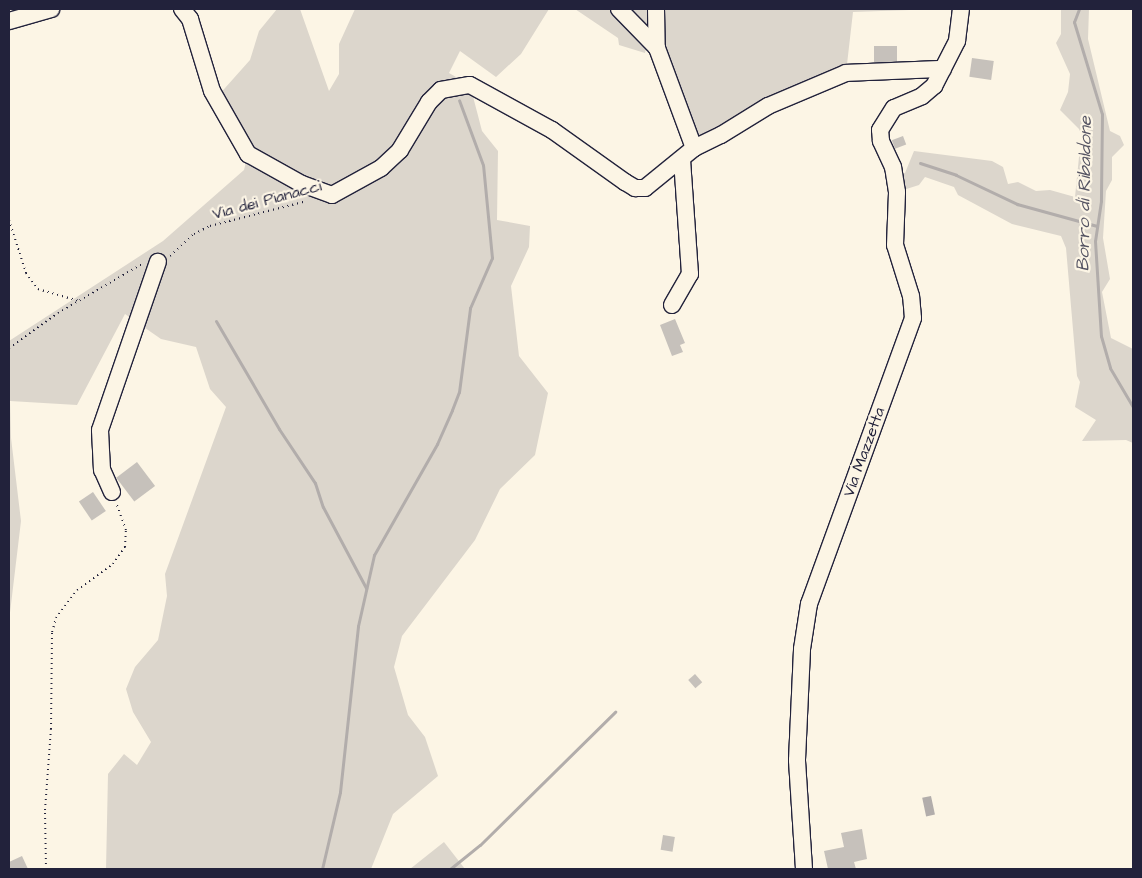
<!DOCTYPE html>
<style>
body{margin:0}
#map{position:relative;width:1142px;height:878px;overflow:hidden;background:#fcf5e5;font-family:"Architects Daughter",sans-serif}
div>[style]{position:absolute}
.green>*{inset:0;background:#dcd6cc}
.water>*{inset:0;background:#b2adab;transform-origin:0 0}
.stream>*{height:3px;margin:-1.5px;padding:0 1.5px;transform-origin:1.5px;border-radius:1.5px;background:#b2adab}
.building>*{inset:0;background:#c6c1bb;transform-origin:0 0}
.path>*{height:2px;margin-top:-1px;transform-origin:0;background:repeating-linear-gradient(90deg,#22223b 0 1px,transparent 0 5px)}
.roads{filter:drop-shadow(1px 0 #22223b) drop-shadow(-1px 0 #22223b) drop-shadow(0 1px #22223b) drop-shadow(0 -1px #22223b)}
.minor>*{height:16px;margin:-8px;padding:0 8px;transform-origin:8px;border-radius:8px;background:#fcf5e5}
span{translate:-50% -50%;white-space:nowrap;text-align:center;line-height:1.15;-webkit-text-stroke:4.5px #fcf5e5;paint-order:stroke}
.street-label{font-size:16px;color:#22223b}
.water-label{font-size:18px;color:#545362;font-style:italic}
.frame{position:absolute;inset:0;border:10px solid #22223b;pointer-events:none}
</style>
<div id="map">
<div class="green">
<div style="clip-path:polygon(277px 9px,300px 9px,329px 91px,339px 74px,339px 44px,355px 9px,549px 9px,521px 54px,496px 77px,460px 51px,449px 73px,470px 85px,482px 131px,498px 151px,497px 220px,530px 226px,529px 247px,511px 286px,519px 356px,548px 393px,535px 455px,500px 489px,475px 540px,402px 636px,394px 667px,408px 715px,425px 737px,438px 776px,393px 814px,371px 869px,106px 869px,108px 774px,124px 754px,137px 765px,151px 742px,133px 712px,126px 689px,135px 667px,158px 640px,167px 596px,165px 574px,226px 407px,210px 389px,196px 347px,161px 339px,125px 314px,77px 405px,10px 401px,11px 438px,21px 521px,9px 621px,9px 341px,163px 241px,244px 170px,248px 154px,217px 97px,250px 60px,259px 31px)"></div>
<div style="clip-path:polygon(575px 9px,619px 9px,648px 40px,645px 53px,619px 45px,618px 38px)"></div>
<div style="clip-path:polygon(628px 9px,938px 9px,853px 12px,846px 73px,694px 148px,690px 130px)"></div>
<div style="clip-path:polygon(1061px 9px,1089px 9px,1088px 39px,1110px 131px,1120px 136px,1124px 145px,1112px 157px,1112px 180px,1106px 191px,1103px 238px,1110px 279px,1102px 292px,1111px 338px,1133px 349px,1133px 443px,1126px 440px,1082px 441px,1096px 420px,1075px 407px,1080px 382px,1077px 376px,1066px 248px,1061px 236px,1012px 224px,958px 195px,954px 187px,925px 177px,919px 185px,897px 192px,894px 175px,905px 173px,914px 151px,992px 161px,1003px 167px,1008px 184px,1018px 182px,1036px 191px,1050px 190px,1075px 197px,1079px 157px,1086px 145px,1079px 129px,1060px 110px,1068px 92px,1070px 74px,1056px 43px,1061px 34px)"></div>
<div style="clip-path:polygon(444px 842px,465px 869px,410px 869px)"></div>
</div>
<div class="water">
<div style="left:931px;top:796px;width:19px;height:9px;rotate:78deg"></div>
</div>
<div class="stream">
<div style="left:1079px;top:9px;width:14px;rotate:111deg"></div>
<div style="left:1074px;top:22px;width:96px;rotate:73.1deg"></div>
<div style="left:1102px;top:114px;width:87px;rotate:90.7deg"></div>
<div style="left:1101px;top:201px;width:40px;rotate:98.5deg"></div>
<div style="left:1095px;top:241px;width:95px;rotate:86.4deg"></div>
<div style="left:1101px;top:336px;width:33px;rotate:74deg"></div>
<div style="left:1110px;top:368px;width:45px;rotate:59.5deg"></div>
<div style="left:920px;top:163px;width:38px;rotate:18deg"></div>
<div style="left:956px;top:175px;width:68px;rotate:25.4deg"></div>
<div style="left:1017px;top:204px;width:83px;rotate:15.4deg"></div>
<div style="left:216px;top:321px;width:125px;rotate:59.7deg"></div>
<div style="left:279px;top:429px;width:65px;rotate:56.3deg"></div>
<div style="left:315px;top:483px;width:25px;rotate:72deg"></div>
<div style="left:323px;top:507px;width:92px;rotate:62deg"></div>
<div style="left:322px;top:869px;width:79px;rotate:-76.8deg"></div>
<div style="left:340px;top:792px;width:167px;rotate:-83.8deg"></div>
<div style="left:358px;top:626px;width:73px;rotate:-77.3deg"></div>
<div style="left:374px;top:555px;width:128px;rotate:-60.4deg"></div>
<div style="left:437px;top:444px;width:37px;rotate:-66deg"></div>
<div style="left:452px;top:410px;width:19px;rotate:-69deg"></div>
<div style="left:459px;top:392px;width:85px;rotate:-82.5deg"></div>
<div style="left:470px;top:308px;width:55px;rotate:-66.3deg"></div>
<div style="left:492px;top:258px;width:93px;rotate:-95.5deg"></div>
<div style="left:483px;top:165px;width:69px;rotate:-110.3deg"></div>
<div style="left:450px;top:869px;width:38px;rotate:-39deg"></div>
<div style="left:480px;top:845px;width:190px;rotate:-44.6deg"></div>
</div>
<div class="building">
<div style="left:874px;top:46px;width:23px;height:16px"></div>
<div style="left:972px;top:58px;width:22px;height:19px;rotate:8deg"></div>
<div style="left:903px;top:136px;width:9px;height:12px;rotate:69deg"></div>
<div style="clip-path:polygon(675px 319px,685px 343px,680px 345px,683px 352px,672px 356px,660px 325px)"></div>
<div style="left:137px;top:462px;width:30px;height:26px;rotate:53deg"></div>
<div style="left:93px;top:492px;width:23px;height:17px;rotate:56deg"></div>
<div style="left:695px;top:674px;width:11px;height:9px;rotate:49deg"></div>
<div style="clip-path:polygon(862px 829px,867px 859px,854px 862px,856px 869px,828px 869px,824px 851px,844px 847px,841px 833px)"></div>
<div style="left:663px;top:835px;width:12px;height:15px;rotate:9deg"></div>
<div style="clip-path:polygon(22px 856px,28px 869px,9px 869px,9px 862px)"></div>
</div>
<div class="path">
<div style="left:9px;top:220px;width:56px;rotate:72.2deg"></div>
<div style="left:26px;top:273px;width:20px;rotate:53deg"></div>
<div style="left:38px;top:289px;width:43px;rotate:16.3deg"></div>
<div style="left:170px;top:256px;width:33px;rotate:-43deg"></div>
<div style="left:194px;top:234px;width:18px;rotate:-27deg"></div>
<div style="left:210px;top:226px;width:100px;rotate:-14.5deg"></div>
<div style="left:9px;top:348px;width:60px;rotate:-35.5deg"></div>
<div style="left:58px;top:313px;width:97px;rotate:-30.3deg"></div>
<div style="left:46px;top:869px;width:59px;rotate:-91deg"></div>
<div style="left:45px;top:810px;width:81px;rotate:-85.8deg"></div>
<div style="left:51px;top:729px;width:97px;rotate:-89.4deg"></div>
<div style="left:52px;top:632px;width:15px;rotate:-74deg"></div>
<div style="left:56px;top:618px;width:35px;rotate:-53deg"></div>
<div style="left:77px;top:590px;width:44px;rotate:-35.8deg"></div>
<div style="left:113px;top:564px;width:21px;rotate:-55deg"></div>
<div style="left:125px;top:547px;width:17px;rotate:-87deg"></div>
<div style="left:126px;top:530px;width:29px;rotate:-110deg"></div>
</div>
<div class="roads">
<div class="minor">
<div style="left:182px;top:9px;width:13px;rotate:51deg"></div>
<div style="left:190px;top:19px;width:75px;rotate:73deg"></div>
<div style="left:212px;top:91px;width:73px;rotate:60.3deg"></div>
<div style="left:248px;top:154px;width:62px;rotate:29.1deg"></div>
<div style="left:302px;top:184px;width:32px;rotate:20deg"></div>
<div style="left:332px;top:195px;width:56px;rotate:-28.9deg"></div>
<div style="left:381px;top:168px;width:26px;rotate:-43deg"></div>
<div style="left:400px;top:150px;width:56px;rotate:-58.9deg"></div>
<div style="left:429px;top:102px;width:17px;rotate:-45deg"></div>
<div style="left:441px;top:90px;width:29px;rotate:-10deg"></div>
<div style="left:470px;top:85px;width:94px;rotate:28.8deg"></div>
<div style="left:552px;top:130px;width:90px;rotate:35.5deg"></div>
<div style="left:625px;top:182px;width:12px;rotate:31deg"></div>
<div style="left:635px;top:188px;width:10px"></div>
<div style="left:645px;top:188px;width:63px;rotate:-39.2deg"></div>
<div style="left:694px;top:148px;width:30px;rotate:-26deg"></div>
<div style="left:721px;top:135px;width:55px;rotate:-31.7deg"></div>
<div style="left:768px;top:106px;width:85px;rotate:-22.9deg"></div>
<div style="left:846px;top:73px;width:97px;rotate:-2.4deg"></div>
<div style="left:619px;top:9px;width:54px;rotate:45.7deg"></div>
<div style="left:656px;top:9px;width:39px;rotate:89deg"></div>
<div style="left:657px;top:48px;width:107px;rotate:69.7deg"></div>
<div style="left:9px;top:21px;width:44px;rotate:-15.9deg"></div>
<div style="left:672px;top:305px;width:36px;rotate:-60deg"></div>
<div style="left:690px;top:274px;width:115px;rotate:-94deg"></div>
<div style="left:112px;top:492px;width:24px;rotate:-114deg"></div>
<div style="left:102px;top:470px;width:40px;rotate:-92.9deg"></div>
<div style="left:100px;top:430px;width:178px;rotate:-71deg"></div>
<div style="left:804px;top:869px;width:109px;rotate:-93.7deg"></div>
<div style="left:797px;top:760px;width:111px;rotate:-87.4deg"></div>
<div style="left:802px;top:649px;width:46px;rotate:-81.2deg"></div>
<div style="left:809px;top:604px;width:304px;rotate:-70deg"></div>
<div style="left:913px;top:318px;width:22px;rotate:-95deg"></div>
<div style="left:911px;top:296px;width:53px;rotate:-107.4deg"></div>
<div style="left:895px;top:245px;width:53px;rotate:-87.8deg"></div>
<div style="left:897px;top:192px;width:25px;rotate:-99deg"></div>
<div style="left:893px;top:167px;width:29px;rotate:-115deg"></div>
<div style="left:881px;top:141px;width:11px;rotate:-95deg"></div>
<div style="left:880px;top:130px;width:26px;rotate:-58deg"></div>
<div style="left:894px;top:108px;width:30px;rotate:-23deg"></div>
<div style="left:922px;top:96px;width:16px;rotate:-40deg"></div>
<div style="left:934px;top:86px;width:51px;rotate:-62.9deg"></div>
<div style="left:957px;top:41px;width:32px;rotate:-83deg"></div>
</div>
</div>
<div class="street-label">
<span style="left:267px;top:200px;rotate:-15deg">Via dei Pianacci</span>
<span style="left:864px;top:452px;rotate:-70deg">Via Mazzetta</span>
</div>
<div class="water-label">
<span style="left:1085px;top:194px;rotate:-89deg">Borro di Ribaldone</span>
</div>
<div class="frame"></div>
</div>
